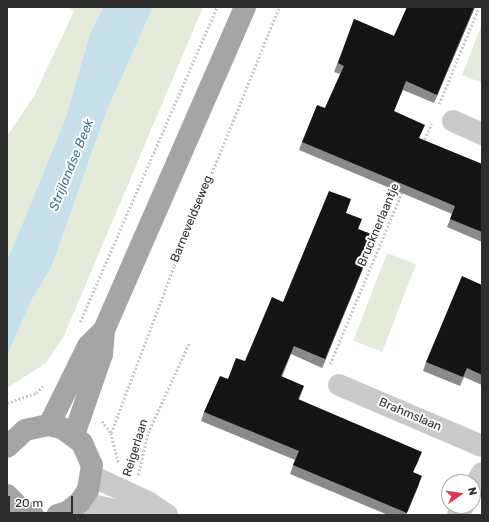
<!DOCTYPE html>
<style>
body{margin:0}
#map{position:relative;width:489px;height:522px;overflow:hidden;background:#fff;font-family:Rubik,sans-serif}
div>[style]{position:absolute}
.green>*{inset:0;background:#e5ebdb;transform-origin:0 0}
.water>*{inset:0;background:#c8e0ea}
.path>*{height:2.5px;margin-top:-1.25px;transform-origin:0;background:repeating-linear-gradient(90deg,#cacaca 0 2px,transparent 0 4px)}
.minor>*{height:22px;margin:-11px;padding:0 11px;transform-origin:11px;border-radius:11px;background:#cacaca}
.major>*{height:22px;margin:-11px;padding:0 11px;transform-origin:11px;border-radius:11px;background:#a5a5a5}
.wall>*{inset:0;background:#8a8a8a}
.shaded-wall>*{inset:0;background:#5a5a5a}
.building>*{inset:0;background:#141414}
span{translate:-50% -50%;white-space:nowrap;text-align:center;line-height:1.15;-webkit-text-stroke:4px #fff;paint-order:stroke}
.street-label{font-size:12px;color:#2d2d2d}
.water-label{font-size:13px;color:#3e758d;font-style:italic}
.frame{position:absolute;inset:0;border:8px solid #2d2d2d;pointer-events:none}
.north{position:absolute;left:441px;top:474px;width:40px;height:40px;box-sizing:border-box;background:#fff;border:1px solid #ababab;border-radius:50%;rotate:77deg;font-size:11px;font-weight:700;line-height:16px;text-align:center;color:#2d2d2d}
.north::after{content:'';display:block;margin:auto;width:14px;height:18px;background:#e0344f;clip-path:polygon(50% 0,100% 100%,50% 72%,0 100%)}
.scale{position:absolute;left:8px;top:496px;width:65px;height:18px;box-sizing:border-box;border:2px solid #2d2d2d;border-top:0;padding-left:5px;font-size:12px;line-height:14px;white-space:nowrap;color:#2d2d2d;-webkit-text-stroke:3px #fff;paint-order:stroke}
</style>
<div id="map">
<div class="green">
<div style="clip-path:polygon(68px 7px,103px 7px,90px 33px,65px 120px,7px 261px,7px 136px,34px 96px,68px 24px,74px 11px)"></div>
<div style="clip-path:polygon(153px 7px,203px 7px,64px 336px,46px 363px,7px 388px,7px 356px,31px 301px,52px 266px,106px 113px)"></div>
<div style="clip-path:polygon(482px 24px,482px 83px,462px 75px)"></div>
<div style="left:387px;top:253px;width:31px;height:94px;rotate:21deg"></div>
</div>
<div class="water">
<div style="clip-path:polygon(103px 7px,153px 7px,106px 113px,52px 266px,31px 301px,7px 356px,7px 261px,65px 120px,90px 33px)"></div>
</div>
<div class="path">
<div style="left:439px;top:104px;width:105px;rotate:-67.6deg"></div>
<div style="left:423px;top:143px;width:21px;rotate:-67deg"></div>
<div style="left:80px;top:322px;width:344px;rotate:-66.5deg"></div>
<div style="left:330px;top:364px;width:186px;rotate:-67.3deg"></div>
<div style="left:36px;top:393px;width:10px;rotate:-45deg"></div>
<div style="left:7px;top:403px;width:31px;rotate:-19deg"></div>
<div style="left:102px;top:421px;width:15px;rotate:53deg"></div>
<div style="left:111px;top:433px;width:32px;rotate:76deg"></div>
<div style="left:111px;top:433px;width:178px;rotate:-69.3deg"></div>
<div style="left:174px;top:266px;width:279px;rotate:-67.9deg"></div>
<div style="left:138px;top:475px;width:43px;rotate:-76.6deg"></div>
<div style="left:148px;top:433px;width:99px;rotate:-65.5deg"></div>
</div>
<div class="minor">
<div style="left:453px;top:121px;width:32px;rotate:24deg"></div>
<div style="left:339px;top:385px;width:155px;rotate:23.1deg"></div>
<div style="left:92px;top:476px;width:62px;rotate:24.9deg"></div>
<div style="left:148px;top:502px;width:23px;rotate:34deg"></div>
<div style="left:473px;top:489px;width:18px;rotate:-61deg"></div>
<div style="left:80px;top:502px;width:57px;rotate:13.3deg"></div>
<div style="left:458px;top:515px;width:10px;rotate:-61deg"></div>
</div>
<div class="major">
<div style="left:49px;top:425px;width:88px;rotate:-63.7deg"></div>
<div style="left:88px;top:346px;width:23px;rotate:-45deg"></div>
<div style="left:104px;top:330px;width:352px;rotate:-66.4deg"></div>
<div style="left:74px;top:435px;width:86px;rotate:-70.9deg"></div>
<div style="left:102px;top:354px;width:24px;rotate:-85deg"></div>
<div style="left:7px;top:447px;width:25px;rotate:-43deg"></div>
<div style="left:25px;top:430px;width:25px;rotate:-12deg"></div>
<div style="left:49px;top:425px;width:13px;rotate:13deg"></div>
<div style="left:62px;top:428px;width:25px;rotate:37deg"></div>
<div style="left:82px;top:443px;width:24px;rotate:66deg"></div>
<div style="left:92px;top:465px;width:25px;rotate:99deg"></div>
<div style="left:88px;top:490px;width:14px;rotate:124deg"></div>
<div style="left:80px;top:502px;width:16px;rotate:142deg"></div>
<div style="left:67px;top:512px;width:10px;rotate:163deg"></div>
<div style="left:7px;top:495px;width:21px;rotate:45deg"></div>
<div style="left:22px;top:510px;width:12px;rotate:24deg"></div>
</div>
<div class="wall">
<div style="clip-path:polygon(407px 7px,475px 7px,434px 103px,403px 90px,394px 111px,420px 139px,482px 164px,482px 242px,447px 227px,452px 214px,299px 150px,302px 142px,325px 108px,340px 74px,334px 72px,354px 19px,394px 36px)"></div>
<div style="clip-path:polygon(346px 213px,358px 229px,376px 236px,373px 244px,322px 368px,291px 354px,282px 377px,304px 386px,299px 400px,419px 460px,413px 472px,419px 485px,406px 515px,388px 515px,290px 474px,295px 460px,201px 421px,204px 412px,228px 379px,245px 361px)"></div>
<div style="clip-path:polygon(482px 285px,482px 385px,464px 377px,460px 386px,423px 371px,426px 362px)"></div>
</div>
<div class="shaded-wall">
<div style="clip-path:polygon(474px 7px,475px 7px,434px 103px,437px 95px)"></div>
<div style="clip-path:polygon(376px 236px,373px 244px,322px 368px,325px 359px)"></div>
</div>
<div class="building">
<div style="clip-path:polygon(407px 7px,474px 7px,437px 95px,406px 81px,394px 111px,425px 125px,419px 138px,482px 164px,482px 232px,450px 219px,455px 206px,302px 142px,317px 105px,325px 108px,344px 66px,338px 63px,354px 19px,394px 36px)"></div>
<div style="clip-path:polygon(329px 191px,351px 199px,346px 213px,362px 219px,358px 229px,376px 236px,325px 359px,294px 346px,281px 376px,304px 386px,298px 399px,422px 452px,413px 472px,422px 476px,407px 513px,293px 465px,299px 451px,204px 412px,220px 376px,228px 379px,236px 358px,245px 361px,272px 297px,283px 302px)"></div>
<div style="clip-path:polygon(462px 276px,482px 285px,482px 375px,467px 368px,463px 377px,426px 362px)"></div>
</div>
<div class="street-label">
<span style="left:192px;top:219px;rotate:-68deg">Barneveldseweg</span>
<span style="left:379px;top:225px;rotate:-67deg">Brucknerlaantje</span>
<span style="left:410px;top:415px;rotate:23deg">Brahmslaan</span>
<span style="left:136px;top:448px;rotate:-73deg">Reigerlaan</span>
</div>
<div class="water-label">
<span style="left:72px;top:165px;rotate:-68deg">Strijlandse Beek</span>
</div>
<div class="frame"></div>
<div class="north">N</div>
<div class="scale">20 m</div>
</div>
